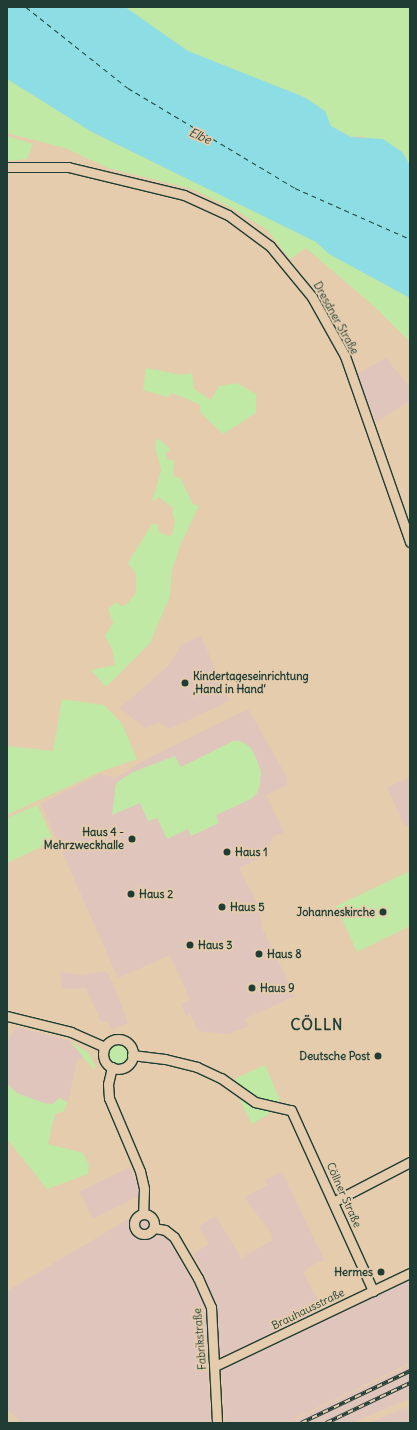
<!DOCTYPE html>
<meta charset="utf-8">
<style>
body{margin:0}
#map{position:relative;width:417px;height:1430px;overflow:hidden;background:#e4ccad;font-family:Delius,sans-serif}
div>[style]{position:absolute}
.built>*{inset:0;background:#e0c5bd;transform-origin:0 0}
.green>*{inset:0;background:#bfe9a5}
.round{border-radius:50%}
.water>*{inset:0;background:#8cdee4}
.ferry>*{height:1px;margin-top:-0.5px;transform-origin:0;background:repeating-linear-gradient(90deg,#24453d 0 5px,transparent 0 9px)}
.roads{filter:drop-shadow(1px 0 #1f3d34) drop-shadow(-1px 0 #1f3d34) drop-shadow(0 1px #1f3d34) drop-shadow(0 -1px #1f3d34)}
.secondary>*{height:9px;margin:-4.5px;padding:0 4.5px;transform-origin:4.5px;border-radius:4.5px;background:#e4ccad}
.secondary>.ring{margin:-4.5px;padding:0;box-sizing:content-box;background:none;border:9px solid #e4ccad;border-radius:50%}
.rail>*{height:3.5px;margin-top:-1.75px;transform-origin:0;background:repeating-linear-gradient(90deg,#e4ccad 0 6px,#1f3d34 0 12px);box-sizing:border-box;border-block:1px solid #1f3d34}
.dots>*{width:11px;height:11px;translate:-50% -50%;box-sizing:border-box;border:2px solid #e4ccad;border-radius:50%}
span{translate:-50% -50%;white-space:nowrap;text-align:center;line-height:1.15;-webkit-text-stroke:4px #e4ccad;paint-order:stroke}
.street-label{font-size:11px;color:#1f3d34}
.poi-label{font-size:11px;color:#1f3d34;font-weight:700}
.left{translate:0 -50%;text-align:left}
.right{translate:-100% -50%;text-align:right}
.water-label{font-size:12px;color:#24453d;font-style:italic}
.district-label{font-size:15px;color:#1f3d34;font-weight:700;letter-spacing:1px}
.frame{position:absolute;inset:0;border:8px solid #1f3d34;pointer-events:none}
</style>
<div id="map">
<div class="built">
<div style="clip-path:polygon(386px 358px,410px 388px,410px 401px,376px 422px,357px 374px)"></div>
<div style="clip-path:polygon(201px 636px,229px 701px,169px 729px,159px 722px,145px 728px,120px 708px,168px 666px,181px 645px)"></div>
<div style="clip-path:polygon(248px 709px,287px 777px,287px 785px,266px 795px,284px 832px,272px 837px,268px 854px,239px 868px,256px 901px,263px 930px,295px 996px,245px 1019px,248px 1026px,227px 1034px,198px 1031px,190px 1014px,186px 1016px,181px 1004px,190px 1000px,170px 955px,118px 978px,41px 804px,100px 774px,115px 778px,127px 772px,139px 763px)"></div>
<div style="clip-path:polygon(410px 777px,410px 824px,405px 826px,387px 787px)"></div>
<div style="clip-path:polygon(104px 971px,109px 974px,128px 1023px,112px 1029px,108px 1021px,101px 1022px,86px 988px,63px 989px,60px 972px,84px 975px)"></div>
<div style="clip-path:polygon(16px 1027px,70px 1041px,76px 1045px,84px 1057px,77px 1060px,68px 1102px,60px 1098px,53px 1104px,44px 1103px,17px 1093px,7px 1084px,7px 1043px)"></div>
<div style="left:130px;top:1167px;width:30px;height:56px;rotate:64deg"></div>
<div style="clip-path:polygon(282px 1172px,324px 1260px,307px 1268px,308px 1270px,303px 1273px,323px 1309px,244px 1347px,207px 1362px,211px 1423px,21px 1423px,7px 1409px,7px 1291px,150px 1206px,195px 1285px,206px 1277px,193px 1254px,209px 1244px,199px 1226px,216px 1216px,241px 1258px,273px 1240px,271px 1233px,244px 1197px,268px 1185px,265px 1180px)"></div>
<div style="clip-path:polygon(410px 1276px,410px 1363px,285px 1423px,225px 1423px,222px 1368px)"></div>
<div style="clip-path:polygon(410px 1365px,410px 1398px,352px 1423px,289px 1423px)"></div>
<div style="clip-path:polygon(407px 1407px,410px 1423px,369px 1423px)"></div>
</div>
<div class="green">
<div style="clip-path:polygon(125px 7px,410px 7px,410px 165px,402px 152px,362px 136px,351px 137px,331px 126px,325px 111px,304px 97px,188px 51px)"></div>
<div style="clip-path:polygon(7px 79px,92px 132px,316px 242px,329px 254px,410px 298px,410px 342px,377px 309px,306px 248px,290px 259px,267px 230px,234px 209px,192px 189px,108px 168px,65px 148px,7px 133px)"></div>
<div style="clip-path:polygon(7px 136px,33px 144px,27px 159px,7px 161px)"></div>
<div style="clip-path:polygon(146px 368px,182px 375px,192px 373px,194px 389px,211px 400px,219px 386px,237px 383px,256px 394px,256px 413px,223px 434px,201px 413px,199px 404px,172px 393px,168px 397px,143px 390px)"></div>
<div style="clip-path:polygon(159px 439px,171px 450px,165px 453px,167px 459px,174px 461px,173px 476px,180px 478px,193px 504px,199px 506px,181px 543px,172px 570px,170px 596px,150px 643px,106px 687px,91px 670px,115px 665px,112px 649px,105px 636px,113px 623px,108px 609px,116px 602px,121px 606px,126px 605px,136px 593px,136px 574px,128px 563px,152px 524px,157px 524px,159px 532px,168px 536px,172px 535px,175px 521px,172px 512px,174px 509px,159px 497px,152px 502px,161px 470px,155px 446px,156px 440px)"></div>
<div style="clip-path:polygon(62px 699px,104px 705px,122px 724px,137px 759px,102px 771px,7px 815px,7px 746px,53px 751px)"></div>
<div style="clip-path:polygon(233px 741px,240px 741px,249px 746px,255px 755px,261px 772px,260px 784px,257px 793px,251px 799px,216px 815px,219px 823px,191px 836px,188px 829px,167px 839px,157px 818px,148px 821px,140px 803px,112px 815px,116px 783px,133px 772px,175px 756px,181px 767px)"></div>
<div style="clip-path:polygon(37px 805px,54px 841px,7px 863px,7px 818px)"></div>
<div style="clip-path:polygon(410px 871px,410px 926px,357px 952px,336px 906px)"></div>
<div style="clip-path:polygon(70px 1041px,89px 1053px,96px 1067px,94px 1068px,95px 1071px)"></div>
<div class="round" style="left:108px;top:1044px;width:20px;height:20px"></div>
<div style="clip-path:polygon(265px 1065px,280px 1100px,271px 1107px,269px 1114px,252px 1124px,241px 1102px,236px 1078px)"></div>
<div style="clip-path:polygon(7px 1084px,17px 1093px,44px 1103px,53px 1104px,59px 1098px,68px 1102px,64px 1111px,55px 1114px,48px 1144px,83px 1153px,89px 1165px,88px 1174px,47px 1189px,7px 1139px)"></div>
</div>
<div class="water">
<div style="clip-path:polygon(7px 7px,125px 7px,188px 51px,304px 97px,325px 111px,331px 126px,351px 137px,383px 139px,402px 152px,410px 165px,410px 298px,329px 254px,316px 242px,92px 132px,7px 79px)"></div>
</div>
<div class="ferry">
<div style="left:26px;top:7px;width:130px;rotate:38.5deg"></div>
<div style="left:128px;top:88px;width:195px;rotate:30.9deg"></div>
<div style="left:295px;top:188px;width:126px;rotate:23.9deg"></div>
</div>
<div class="roads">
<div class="secondary">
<div style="left:7px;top:167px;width:61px"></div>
<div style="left:68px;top:167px;width:119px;rotate:13.6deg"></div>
<div style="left:184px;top:195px;width:48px;rotate:24.4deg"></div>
<div style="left:228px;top:215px;width:52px;rotate:36.4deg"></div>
<div style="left:270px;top:246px;width:66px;rotate:50.5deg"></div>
<div style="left:312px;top:297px;width:68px;rotate:60.8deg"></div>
<div style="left:345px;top:356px;width:197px;rotate:70.7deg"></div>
<div style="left:7px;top:1016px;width:66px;rotate:14deg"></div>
<div style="left:71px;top:1032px;width:36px;rotate:24deg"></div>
<div class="ring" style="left:103px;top:1039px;width:21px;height:21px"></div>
<div style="left:132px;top:1055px;width:33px;rotate:7deg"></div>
<div style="left:165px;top:1059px;width:33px;rotate:14deg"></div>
<div style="left:197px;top:1067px;width:26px;rotate:25deg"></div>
<div style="left:221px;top:1078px;width:42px;rotate:35.2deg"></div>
<div style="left:255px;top:1102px;width:37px;rotate:13deg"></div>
<div style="left:291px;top:1110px;width:199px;rotate:65.6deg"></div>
<div style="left:112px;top:1067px;width:17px;rotate:103deg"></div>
<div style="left:108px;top:1084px;width:14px;rotate:86deg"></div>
<div style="left:109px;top:1098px;width:79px;rotate:67deg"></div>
<div style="left:140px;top:1171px;width:18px;rotate:77deg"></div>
<div style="left:144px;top:1189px;width:25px;rotate:92deg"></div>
<div style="left:335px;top:1201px;width:85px;rotate:-27.5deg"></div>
<div class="ring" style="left:134px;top:1214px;width:11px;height:11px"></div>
<div style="left:154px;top:1228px;width:11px;rotate:10deg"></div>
<div style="left:165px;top:1230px;width:11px;rotate:38deg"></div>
<div style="left:174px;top:1237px;width:48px;rotate:59.7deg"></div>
<div style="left:198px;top:1278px;width:32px;rotate:66deg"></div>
<div style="left:211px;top:1307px;width:116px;rotate:87deg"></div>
<div style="left:215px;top:1366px;width:216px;rotate:-25.5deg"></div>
</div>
</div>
<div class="rail">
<div style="left:301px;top:1423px;width:121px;rotate:-25.5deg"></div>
<div style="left:326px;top:1423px;width:93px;rotate:-25.5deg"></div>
</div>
<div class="dots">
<div style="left:185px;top:683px;background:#1f3d34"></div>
<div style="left:132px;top:839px;background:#1f3d34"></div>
<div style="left:227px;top:852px;background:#1f3d34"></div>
<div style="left:131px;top:894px;background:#1f3d34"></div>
<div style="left:222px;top:907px;background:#1f3d34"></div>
<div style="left:383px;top:912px;background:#1f3d34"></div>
<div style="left:190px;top:945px;background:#1f3d34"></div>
<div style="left:259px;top:954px;background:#1f3d34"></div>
<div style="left:252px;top:988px;background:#1f3d34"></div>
<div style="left:378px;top:1056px;background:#1f3d34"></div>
<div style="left:381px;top:1272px;background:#1f3d34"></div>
</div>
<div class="street-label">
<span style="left:336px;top:318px;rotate:61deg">Dresdner Straße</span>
<span style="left:344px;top:1195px;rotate:66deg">Cöllner Straße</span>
<span style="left:308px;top:1309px;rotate:-26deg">Brauhausstraße</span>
<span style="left:200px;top:1339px;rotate:-95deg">Fabrikstraße</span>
</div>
<div class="poi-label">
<span class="left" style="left:193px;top:683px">Kindertageseinrichtung<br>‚Hand in Hand‘</span>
<span class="right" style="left:124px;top:839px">Haus 4 -<br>Mehrzweckhalle</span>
<span class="left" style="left:235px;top:852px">Haus 1</span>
<span class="left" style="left:139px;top:894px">Haus 2</span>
<span class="left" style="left:230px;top:907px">Haus 5</span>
<span class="right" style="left:375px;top:912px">Johanneskirche</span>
<span class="left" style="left:198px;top:945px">Haus 3</span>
<span class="left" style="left:267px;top:954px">Haus 8</span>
<span class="left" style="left:260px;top:988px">Haus 9</span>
<span class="right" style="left:370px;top:1056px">Deutsche Post</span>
<span class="right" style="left:373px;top:1272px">Hermes</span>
</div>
<div class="water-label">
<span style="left:200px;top:136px;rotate:23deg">Elbe</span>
</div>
<div class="district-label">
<span style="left:317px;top:1025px">CÖLLN</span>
</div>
<div class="frame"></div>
</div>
